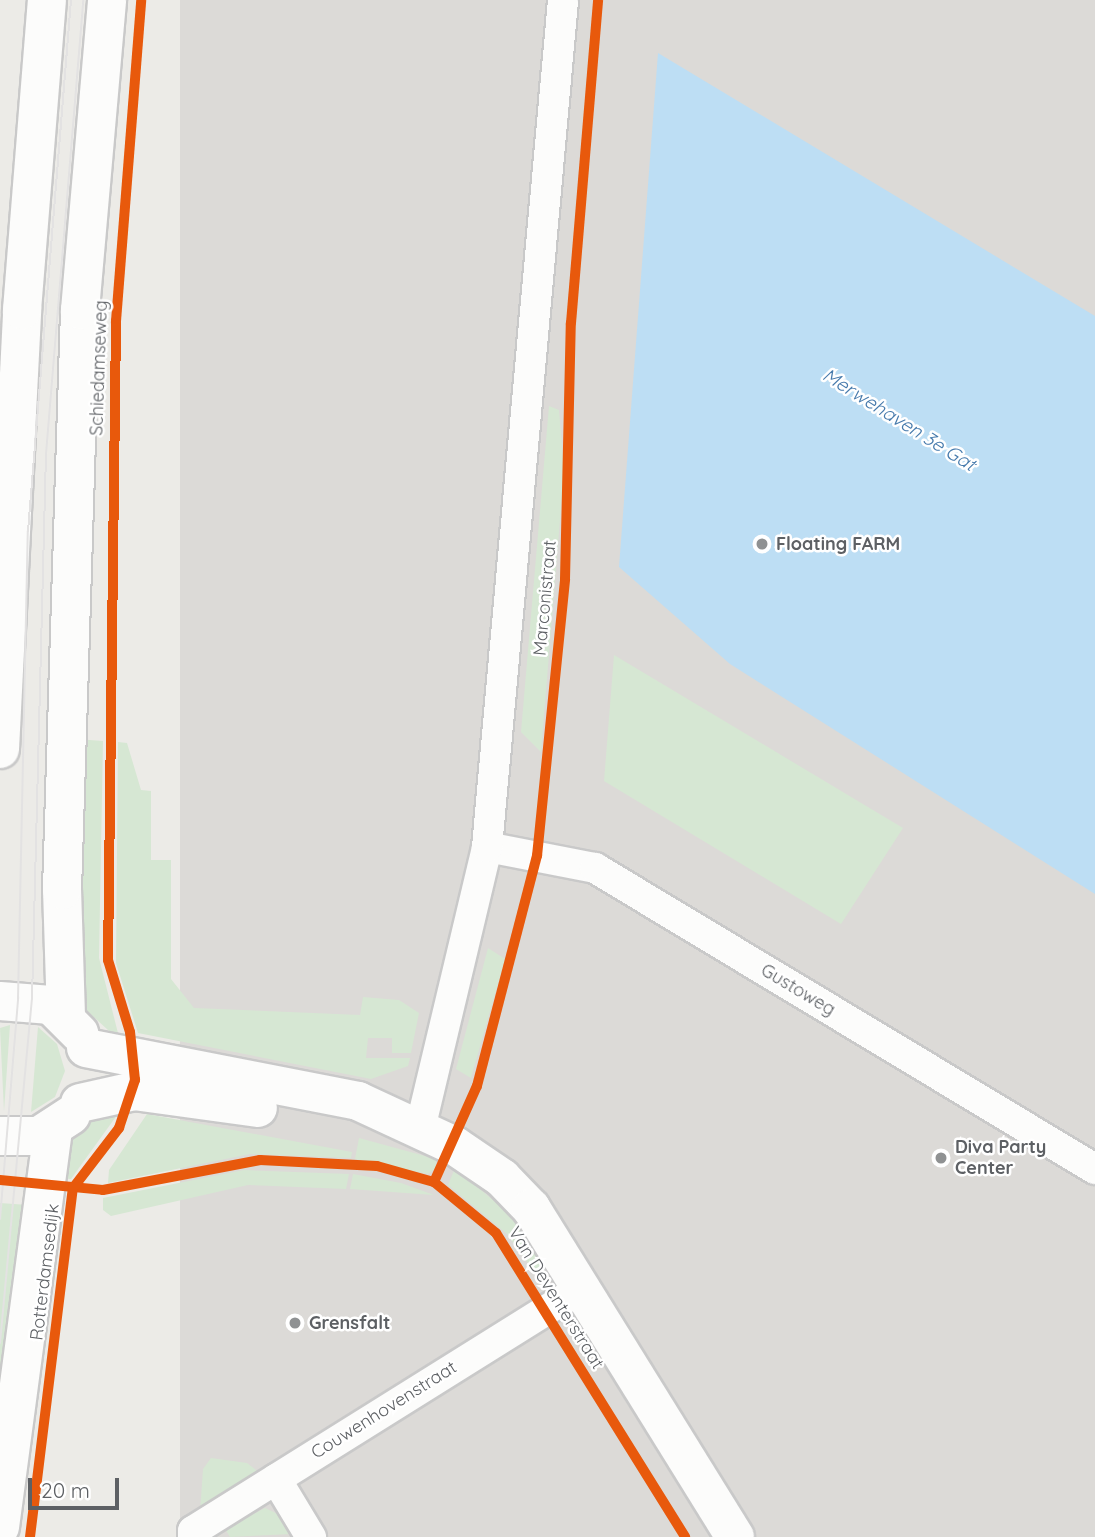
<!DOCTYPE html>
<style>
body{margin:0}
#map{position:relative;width:1095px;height:1537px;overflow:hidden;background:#ecebe7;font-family:Quicksand,sans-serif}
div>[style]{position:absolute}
.industrial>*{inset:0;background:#dcdad7;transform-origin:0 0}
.green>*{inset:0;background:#d6e7d3}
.water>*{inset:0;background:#bddef4}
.roads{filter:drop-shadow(2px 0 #c9c9c9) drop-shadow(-2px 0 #c9c9c9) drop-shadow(0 2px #c9c9c9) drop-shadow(0 -2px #c9c9c9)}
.street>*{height:30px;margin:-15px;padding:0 15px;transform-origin:15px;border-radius:15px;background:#fcfcfb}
.secondary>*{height:38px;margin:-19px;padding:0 19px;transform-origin:19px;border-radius:19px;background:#fcfcfb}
.tram>*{height:2px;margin:-1px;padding:0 1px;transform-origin:1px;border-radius:1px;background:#e3e2e2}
.cycleway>*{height:10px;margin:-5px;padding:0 5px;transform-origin:5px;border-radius:5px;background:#e8590c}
.dots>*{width:19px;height:19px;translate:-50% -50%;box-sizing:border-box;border:4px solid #fff;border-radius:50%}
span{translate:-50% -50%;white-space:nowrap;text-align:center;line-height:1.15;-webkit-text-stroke:5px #fff;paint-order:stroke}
.street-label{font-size:18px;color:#5d6064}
.poi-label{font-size:18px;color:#5d6064;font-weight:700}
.left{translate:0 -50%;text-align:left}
.water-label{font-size:19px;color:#467aac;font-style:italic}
.scale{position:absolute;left:28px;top:1478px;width:91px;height:32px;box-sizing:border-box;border:4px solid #5d6064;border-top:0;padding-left:9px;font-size:21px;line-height:24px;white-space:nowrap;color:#5d6064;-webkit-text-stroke:5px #fff;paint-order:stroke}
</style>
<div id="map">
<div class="industrial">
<div style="left:180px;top:0;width:915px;height:1542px"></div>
</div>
<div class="green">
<div style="clip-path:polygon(549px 406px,559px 410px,564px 471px,541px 752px,521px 732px)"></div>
<div style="clip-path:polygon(614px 655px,903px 828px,841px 924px,604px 781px)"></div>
<div style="clip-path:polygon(76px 739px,103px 741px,99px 958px,120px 1041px,85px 1009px)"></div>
<div style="clip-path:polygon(118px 742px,127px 743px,141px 790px,151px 791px,151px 860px,171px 860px,171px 979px,194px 1008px,360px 1015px,363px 997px,399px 1000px,419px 1013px,411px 1053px,392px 1053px,392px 1038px,368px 1038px,366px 1058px,410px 1058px,408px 1066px,371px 1079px,138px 1033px,116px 963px)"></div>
<div style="clip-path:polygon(488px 948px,505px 959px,471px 1078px,456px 1069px)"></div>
<div style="clip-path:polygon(10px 1025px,4px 1111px,0 1028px)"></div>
<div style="clip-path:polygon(38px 1027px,57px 1044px,65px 1071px,55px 1097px,31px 1112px)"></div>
<div style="clip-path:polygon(120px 1111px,71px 1179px,57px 1178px,64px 1143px,88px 1120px)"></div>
<div style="clip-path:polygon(147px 1114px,352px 1152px,351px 1158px,250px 1154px,108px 1183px,109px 1170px)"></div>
<div style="clip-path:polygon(359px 1138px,436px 1159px,436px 1168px,428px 1174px,355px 1159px)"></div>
<div style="clip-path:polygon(455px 1168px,520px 1223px,548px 1264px,544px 1285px,507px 1234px,448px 1185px)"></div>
<div style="clip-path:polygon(244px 1170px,349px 1174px,346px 1189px,248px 1185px,111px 1216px,103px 1210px,103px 1198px)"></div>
<div style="clip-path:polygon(353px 1174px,401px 1183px,434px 1195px,350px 1189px)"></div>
<div style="clip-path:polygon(0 1203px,28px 1205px,0 1410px)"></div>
<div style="clip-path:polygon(211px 1458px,247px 1463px,261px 1474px,200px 1512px,203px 1469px)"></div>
<div style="clip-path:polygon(265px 1508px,280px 1515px,293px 1534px,230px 1537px,225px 1529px)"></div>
</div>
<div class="water">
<div style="clip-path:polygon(658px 53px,1095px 316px,1095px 894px,730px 664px,619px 567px)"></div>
</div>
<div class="roads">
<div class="street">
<div style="left:487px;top:847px;width:110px;rotate:11deg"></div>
<div style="left:595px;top:868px;width:584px;rotate:31.05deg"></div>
<div style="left:420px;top:1129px;width:290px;rotate:-76.6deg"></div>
<div style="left:487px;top:847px;width:850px;rotate:-84.87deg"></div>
<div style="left:276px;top:1479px;width:68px;rotate:58.9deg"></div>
<div style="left:193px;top:1537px;width:6px;rotate:-90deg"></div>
<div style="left:193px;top:1531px;width:457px;rotate:-32deg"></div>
</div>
<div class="secondary">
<div style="left:0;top:749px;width:440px;rotate:-87.1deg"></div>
<div style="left:22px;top:310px;width:311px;rotate:-85.4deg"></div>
<div style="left:0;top:1001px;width:51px;rotate:4.5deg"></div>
<div style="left:51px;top:1005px;width:40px;rotate:45deg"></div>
<div style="left:66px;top:1016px;width:126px;rotate:-91.8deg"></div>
<div style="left:62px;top:890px;width:580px;rotate:-88.22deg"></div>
<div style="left:80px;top:310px;width:311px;rotate:-85deg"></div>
<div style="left:86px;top:1048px;width:277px;rotate:11deg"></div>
<div style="left:358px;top:1101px;width:107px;rotate:24.9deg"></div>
<div style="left:455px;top:1146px;width:57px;rotate:34.2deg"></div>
<div style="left:502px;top:1178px;width:42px;rotate:46deg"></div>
<div style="left:531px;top:1208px;width:387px;rotate:58.2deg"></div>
<div style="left:80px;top:1103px;width:55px;rotate:-12.5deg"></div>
<div style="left:134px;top:1091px;width:125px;rotate:7.8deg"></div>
<div style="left:0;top:1136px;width:39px"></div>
<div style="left:39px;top:1136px;width:38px;rotate:-33deg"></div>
<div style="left:0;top:1527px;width:401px;rotate:-82.4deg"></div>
</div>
</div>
<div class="tram">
<div style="left:0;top:1219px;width:222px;rotate:-85.3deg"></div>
<div style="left:18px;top:998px;width:467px;rotate:-88.8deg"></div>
<div style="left:28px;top:531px;width:533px;rotate:-85.37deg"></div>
<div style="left:0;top:1343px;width:345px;rotate:-84.7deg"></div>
<div style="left:32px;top:999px;width:545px;rotate:-88.53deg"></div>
<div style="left:46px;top:454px;width:456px;rotate:-85.3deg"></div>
</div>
<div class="cycleway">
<div style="left:0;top:1180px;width:103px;rotate:5.5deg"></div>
<div style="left:103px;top:1190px;width:160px;rotate:-10.8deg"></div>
<div style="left:260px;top:1160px;width:117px;rotate:2.9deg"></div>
<div style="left:377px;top:1166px;width:59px;rotate:15.7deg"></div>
<div style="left:434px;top:1182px;width:80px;rotate:39.4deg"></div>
<div style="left:496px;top:1233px;width:358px;rotate:58.1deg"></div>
<div style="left:434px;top:1182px;width:105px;rotate:-65.9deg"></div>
<div style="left:477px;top:1086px;width:238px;rotate:-75.4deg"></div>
<div style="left:537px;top:856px;width:278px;rotate:-84.2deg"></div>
<div style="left:565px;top:579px;width:256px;rotate:-88.7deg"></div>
<div style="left:571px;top:323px;width:324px;rotate:-85.2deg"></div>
<div style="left:30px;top:1537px;width:352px;rotate:-83deg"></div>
<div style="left:73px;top:1188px;width:76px;rotate:-52.5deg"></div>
<div style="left:119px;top:1128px;width:51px;rotate:-71.6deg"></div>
<div style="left:135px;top:1080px;width:48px;rotate:-95.9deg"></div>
<div style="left:130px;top:1032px;width:75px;rotate:-107deg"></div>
<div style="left:108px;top:960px;width:639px;rotate:-89.28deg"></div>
<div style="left:116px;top:321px;width:322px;rotate:-85.5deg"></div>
</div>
<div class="dots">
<div style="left:762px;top:544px;background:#8f9192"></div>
<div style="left:941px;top:1158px;background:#8f9192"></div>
<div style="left:295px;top:1323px;background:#8f9192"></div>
</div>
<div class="street-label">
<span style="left:99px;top:368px;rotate:-88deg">Schiedamseweg</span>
<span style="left:545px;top:598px;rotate:-85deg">Marconistraat</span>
<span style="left:798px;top:990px;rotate:31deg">Gustoweg</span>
<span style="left:45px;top:1272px;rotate:-83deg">Rotterdamsedijk</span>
<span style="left:556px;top:1298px;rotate:58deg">Van Deventerstraat</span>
<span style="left:384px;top:1410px;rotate:-32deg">Couwenhovenstraat</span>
</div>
<div class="poi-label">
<span class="left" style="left:776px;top:544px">Floating FARM</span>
<span class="left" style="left:955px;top:1158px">Diva Party<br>Center</span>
<span class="left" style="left:309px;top:1323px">Grensfalt</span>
</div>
<div class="water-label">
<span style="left:899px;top:420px;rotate:32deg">Merwehaven 3e Gat</span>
</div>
<div class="scale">20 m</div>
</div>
